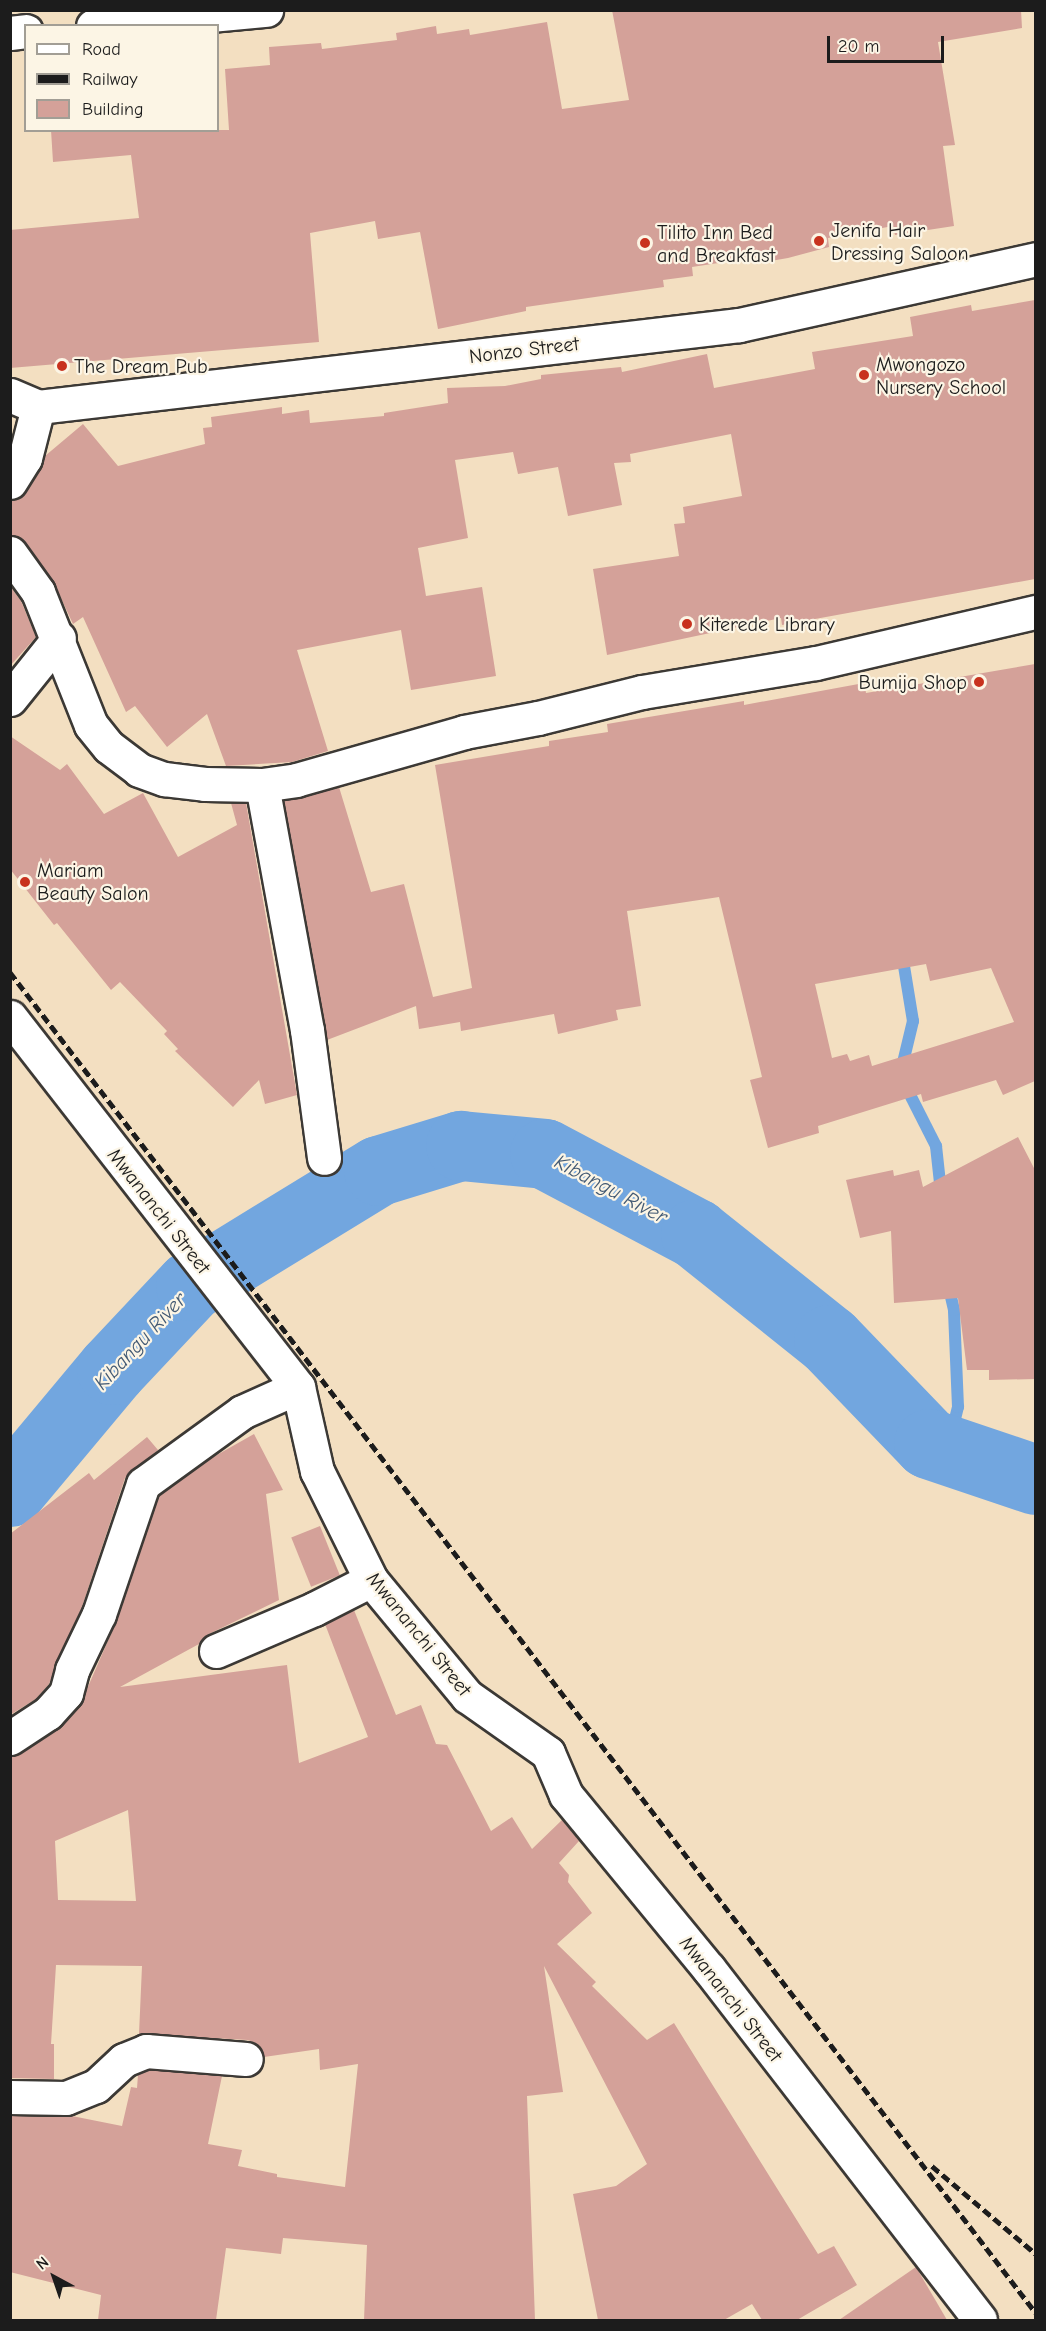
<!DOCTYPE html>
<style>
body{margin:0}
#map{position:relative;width:1046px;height:2331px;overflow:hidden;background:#f3dfc1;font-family:"Comic Neue",sans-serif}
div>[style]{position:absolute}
.stream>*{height:12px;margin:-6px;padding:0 6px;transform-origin:6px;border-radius:6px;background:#72a6df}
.river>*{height:70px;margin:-35px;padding:0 35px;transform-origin:35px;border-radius:35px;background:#72a6df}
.building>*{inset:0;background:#d4a199;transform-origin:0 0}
.roads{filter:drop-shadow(2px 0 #3c3935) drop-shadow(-2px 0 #3c3935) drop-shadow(0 2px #3c3935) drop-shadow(0 -2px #3c3935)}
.minor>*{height:33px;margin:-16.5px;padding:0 16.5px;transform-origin:16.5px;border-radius:16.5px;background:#fff}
.rail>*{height:4.5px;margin-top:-2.25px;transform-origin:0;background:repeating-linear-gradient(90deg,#1c1c1c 0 9px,transparent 0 13.5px)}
.dots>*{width:16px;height:16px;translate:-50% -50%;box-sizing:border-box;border:3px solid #fcf5e5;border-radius:50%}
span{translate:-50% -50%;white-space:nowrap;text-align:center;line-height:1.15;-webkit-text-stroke:4.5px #fcf5e5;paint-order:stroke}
.poi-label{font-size:20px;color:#1c1c1c}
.left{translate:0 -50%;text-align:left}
.right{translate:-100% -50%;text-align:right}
.street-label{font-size:20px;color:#1c1c1c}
.water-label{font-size:21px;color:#435a74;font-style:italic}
.frame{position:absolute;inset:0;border:12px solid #1c1c1c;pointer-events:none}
.legend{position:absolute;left:24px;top:24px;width:195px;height:108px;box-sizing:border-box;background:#fcf5e5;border:2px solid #a29e95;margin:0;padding:8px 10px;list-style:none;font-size:18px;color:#1c1c1c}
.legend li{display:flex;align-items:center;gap:12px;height:30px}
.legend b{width:30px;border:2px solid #a29e95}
.north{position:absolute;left:24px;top:2247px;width:60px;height:60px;-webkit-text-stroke:4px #fcf5e5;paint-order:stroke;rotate:320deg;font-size:16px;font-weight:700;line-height:24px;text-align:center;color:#1c1c1c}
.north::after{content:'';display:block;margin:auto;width:21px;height:27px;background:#1c1c1c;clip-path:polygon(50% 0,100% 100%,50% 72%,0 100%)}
.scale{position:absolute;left:827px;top:36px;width:117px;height:27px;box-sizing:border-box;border:3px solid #1c1c1c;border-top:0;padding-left:8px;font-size:18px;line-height:21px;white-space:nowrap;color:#1c1c1c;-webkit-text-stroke:4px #fcf5e5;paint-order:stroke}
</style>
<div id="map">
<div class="stream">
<div style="left:902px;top:954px;width:68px;rotate:80.7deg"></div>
<div style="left:913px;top:1021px;width:56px;rotate:103.5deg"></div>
<div style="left:900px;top:1075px;width:80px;rotate:63.1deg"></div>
<div style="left:936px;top:1146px;width:46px;rotate:83.8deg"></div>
<div style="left:929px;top:1444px;width:11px"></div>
<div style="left:940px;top:1444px;width:21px;rotate:-53deg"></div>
<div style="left:953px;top:1427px;width:21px;rotate:-76deg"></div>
<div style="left:958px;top:1407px;width:97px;rotate:-92.4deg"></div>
<div style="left:954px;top:1310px;width:26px;rotate:-103deg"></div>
</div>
<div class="river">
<div style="left:10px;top:1492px;width:159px;rotate:-50.1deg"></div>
<div style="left:112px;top:1370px;width:115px;rotate:-46.8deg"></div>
<div style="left:191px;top:1286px;width:220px;rotate:-31.5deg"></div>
<div style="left:379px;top:1171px;width:86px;rotate:-17deg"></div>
<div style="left:461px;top:1146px;width:84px;rotate:5.4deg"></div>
<div style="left:545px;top:1154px;width:171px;rotate:27.9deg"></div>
<div style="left:696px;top:1234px;width:170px;rotate:38.6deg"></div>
<div style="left:829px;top:1340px;width:144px;rotate:46.1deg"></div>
<div style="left:929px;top:1444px;width:113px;rotate:18.6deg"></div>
</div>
<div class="building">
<div style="clip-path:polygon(612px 10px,1021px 10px,1022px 28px,938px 42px,955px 145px,943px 146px,954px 226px,895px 235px,893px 226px,828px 238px,829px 247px,788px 258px,759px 263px,758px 257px,692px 267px,693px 276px,663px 280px,664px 287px,526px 307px,526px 311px,438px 329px,420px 232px,378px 239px,375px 221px,310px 233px,319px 342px,10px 368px,10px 230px,139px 218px,131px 155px,53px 162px,51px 130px,229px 130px,225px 69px,270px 65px,269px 47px,321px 43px,322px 49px,397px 40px,396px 33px,436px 26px,437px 34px,469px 29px,470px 35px,547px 22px,562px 109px,629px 100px)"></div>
<div style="clip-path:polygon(1035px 300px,1035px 579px,782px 625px,781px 618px,607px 655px,593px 569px,679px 556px,674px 524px,685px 523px,683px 507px,742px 496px,731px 434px,630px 454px,631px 462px,614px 463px,622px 505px,568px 516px,558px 467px,518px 474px,513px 452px,455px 460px,468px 538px,418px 548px,426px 596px,482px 587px,496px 676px,411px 690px,401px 630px,297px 650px,328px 751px,292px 762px,226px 766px,207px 714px,167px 747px,135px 706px,126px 712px,83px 617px,73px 624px,53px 581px,25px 542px,10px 535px,10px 501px,26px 492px,45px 456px,83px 424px,118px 466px,205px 444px,203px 428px,212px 427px,211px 417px,282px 407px,282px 414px,309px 410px,310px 423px,384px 416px,384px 413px,448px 403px,447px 388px,505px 386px,541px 379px,541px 375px,621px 367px,622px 372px,707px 354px,714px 388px,815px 369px,812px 352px,913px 336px,910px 317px,971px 305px,972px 311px)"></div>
<div style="clip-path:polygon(10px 586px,21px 601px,36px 637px,10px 666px)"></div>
<div style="clip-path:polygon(evenodd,1035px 664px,1035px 1081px,1003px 1095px,996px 1080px,923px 1102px,921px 1094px,818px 1126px,819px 1133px,768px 1148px,750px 1080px,762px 1077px,719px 897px,627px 911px,641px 1006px,616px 1010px,618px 1020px,558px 1034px,554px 1014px,461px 1031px,460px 1022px,419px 1029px,416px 1006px,327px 1040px,284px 801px,339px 787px,371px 892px,404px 884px,433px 997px,472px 988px,435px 765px,549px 746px,549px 741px,608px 732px,607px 724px,744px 701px,744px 705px,864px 683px,866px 693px,1035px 664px,926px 964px,930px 981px,991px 968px,1014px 1022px,872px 1066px,869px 1055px,850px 1061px,847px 1054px,832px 1058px,815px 984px,926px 964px)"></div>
<div style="clip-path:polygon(10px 736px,60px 770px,67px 764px,104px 814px,143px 793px,178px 857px,237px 825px,231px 803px,246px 803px,297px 1095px,265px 1104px,259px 1080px,233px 1107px,175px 1051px,178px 1049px,164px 1034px,167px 1031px,120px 982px,111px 990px,57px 923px,54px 925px,10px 869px)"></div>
<div style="clip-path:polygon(1018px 1137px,1035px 1170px,1035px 1379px,989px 1380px,989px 1370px,967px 1370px,958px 1298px,894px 1303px,891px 1231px,860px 1238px,846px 1180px,893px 1170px,894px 1176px,919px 1170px,923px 1187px)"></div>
<div style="clip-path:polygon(evenodd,254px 1434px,283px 1490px,266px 1494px,279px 1600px,209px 1634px,199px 1644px,120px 1687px,287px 1665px,299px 1763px,368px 1737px,325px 1624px,354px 1610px,396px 1715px,421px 1705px,436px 1744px,447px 1745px,491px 1831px,512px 1817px,532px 1849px,562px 1820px,579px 1841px,559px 1863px,569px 1875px,568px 1882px,592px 1913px,557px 1944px,596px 1982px,592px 1986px,647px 2040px,674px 2023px,818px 2254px,834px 2246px,857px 2285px,797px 2320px,762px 2320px,752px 2304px,724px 2320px,598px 2320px,573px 2194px,616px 2186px,647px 2164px,544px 1966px,563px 2092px,527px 2096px,535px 2320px,364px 2320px,367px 2245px,283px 2238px,281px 2254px,226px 2248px,216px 2320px,98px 2320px,101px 2295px,10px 2272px,10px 2116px,72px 2116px,122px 2126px,131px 2087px,137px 2088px,138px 2075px,149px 2070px,222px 2076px,208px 2144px,242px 2150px,238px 2166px,277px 2174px,277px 2177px,345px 2187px,358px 2064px,320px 2070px,319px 2049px,264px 2057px,257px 2044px,248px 2040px,139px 2034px,142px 1966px,56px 1965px,51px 2044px,54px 2044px,54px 2079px,10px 2078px,10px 1757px,59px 1728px,80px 1705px,117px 1620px,159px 1496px,208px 1460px,254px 1434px,128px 1810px,136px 1901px,58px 1900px,55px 1841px,128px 1810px)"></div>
<div style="clip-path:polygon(147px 1437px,158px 1450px,125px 1478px,82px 1607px,49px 1684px,36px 1699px,10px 1715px,10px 1534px,89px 1473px,94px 1480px)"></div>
<div style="left:320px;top:1526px;width:53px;height:31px;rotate:68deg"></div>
<div style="clip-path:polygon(916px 2267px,947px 2320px,839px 2320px)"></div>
</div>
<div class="roads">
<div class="minor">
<div style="left:93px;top:26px;width:174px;rotate:-5.3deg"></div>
<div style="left:10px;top:33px;width:16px;rotate:-7deg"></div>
<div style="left:10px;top:395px;width:30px;rotate:23deg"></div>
<div style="left:38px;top:407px;width:706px;rotate:-6.67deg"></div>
<div style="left:739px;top:325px;width:304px;rotate:-12.5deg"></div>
<div style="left:10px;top:482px;width:28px;rotate:-58deg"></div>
<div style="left:25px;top:458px;width:53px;rotate:-75.7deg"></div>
<div style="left:10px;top:553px;width:48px;rotate:54.3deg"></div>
<div style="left:38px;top:592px;width:143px;rotate:68.3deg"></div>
<div style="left:91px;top:725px;width:28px;rotate:51deg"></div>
<div style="left:109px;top:747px;width:38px;rotate:37deg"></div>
<div style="left:139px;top:770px;width:27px;rotate:20deg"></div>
<div style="left:164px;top:779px;width:41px;rotate:7deg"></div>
<div style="left:205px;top:784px;width:57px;rotate:1deg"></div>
<div style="left:262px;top:785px;width:34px;rotate:-8deg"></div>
<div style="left:296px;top:780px;width:175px;rotate:-15.9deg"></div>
<div style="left:464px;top:732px;width:75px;rotate:-10.7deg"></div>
<div style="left:538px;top:718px;width:107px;rotate:-14deg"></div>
<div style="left:642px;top:692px;width:176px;rotate:-9.5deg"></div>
<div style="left:816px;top:663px;width:226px;rotate:-13.1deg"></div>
<div style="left:10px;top:699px;width:78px;rotate:-51.2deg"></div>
<div style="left:262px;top:785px;width:249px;rotate:79.6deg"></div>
<div style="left:307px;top:1030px;width:129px;rotate:82.4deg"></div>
<div style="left:10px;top:1017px;width:469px;rotate:52.1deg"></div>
<div style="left:298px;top:1387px;width:86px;rotate:77.3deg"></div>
<div style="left:317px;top:1471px;width:122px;rotate:63.6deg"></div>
<div style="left:371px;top:1580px;width:151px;rotate:50.4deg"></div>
<div style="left:467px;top:1696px;width:99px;rotate:35.1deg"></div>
<div style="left:548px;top:1753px;width:46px;rotate:66.8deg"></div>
<div style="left:566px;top:1795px;width:225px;rotate:50.6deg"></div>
<div style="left:709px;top:1969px;width:443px;rotate:52.3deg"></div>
<div style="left:216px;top:1651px;width:107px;rotate:-23.2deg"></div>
<div style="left:314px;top:1609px;width:64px;rotate:-27deg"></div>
<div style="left:10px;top:1738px;width:45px;rotate:-33.3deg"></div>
<div style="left:48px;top:1713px;width:27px;rotate:-48deg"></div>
<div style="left:66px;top:1693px;width:24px;rotate:-75deg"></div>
<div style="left:72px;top:1670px;width:62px;rotate:-64.3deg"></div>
<div style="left:99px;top:1614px;width:137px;rotate:-71.3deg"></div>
<div style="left:143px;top:1484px;width:122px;rotate:-36deg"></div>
<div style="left:242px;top:1412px;width:61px;rotate:-24.1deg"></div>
<div style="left:10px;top:2097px;width:56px;rotate:1deg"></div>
<div style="left:66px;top:2098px;width:32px;rotate:-22deg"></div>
<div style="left:96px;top:2086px;width:38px;rotate:-43deg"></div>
<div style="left:124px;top:2060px;width:24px;rotate:-22deg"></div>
<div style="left:146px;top:2051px;width:100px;rotate:4.6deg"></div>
</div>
</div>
<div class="rail">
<div style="left:10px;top:972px;width:1688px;rotate:52.58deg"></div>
<div style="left:932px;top:2166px;width:136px;rotate:40.2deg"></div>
</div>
<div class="dots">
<div style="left:819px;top:241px;background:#c8321e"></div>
<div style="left:645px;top:243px;background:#c8321e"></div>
<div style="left:62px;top:366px;background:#c8321e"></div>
<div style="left:864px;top:375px;background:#c8321e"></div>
<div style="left:687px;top:624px;background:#c8321e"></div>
<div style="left:979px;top:682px;background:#c8321e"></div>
<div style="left:25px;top:882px;background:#c8321e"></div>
</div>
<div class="poi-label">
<span class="left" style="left:831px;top:242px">Jenifa Hair<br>Dressing Saloon</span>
<span class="left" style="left:657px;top:244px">Tilito Inn Bed<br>and Breakfast</span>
<span class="left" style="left:876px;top:376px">Mwongozo<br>Nursery School</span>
<span class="left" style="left:74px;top:366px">The Dream Pub</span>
<span class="left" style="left:699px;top:624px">Kiterede Library</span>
<span class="right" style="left:967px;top:682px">Bumija Shop</span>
<span class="left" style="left:37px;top:882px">Mariam<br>Beauty Salon</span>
</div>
<div class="street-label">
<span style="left:524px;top:350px;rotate:-7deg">Nonzo Street</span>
<span style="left:159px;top:1211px;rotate:52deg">Mwananchi Street</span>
<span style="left:419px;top:1634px;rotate:51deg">Mwananchi Street</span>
<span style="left:731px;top:1999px;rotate:52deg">Mwananchi Street</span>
</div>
<div class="water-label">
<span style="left:611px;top:1189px;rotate:28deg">Kibangu River</span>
<span style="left:140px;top:1341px;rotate:-47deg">Kibangu River</span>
</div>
<div class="frame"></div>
<ul class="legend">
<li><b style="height:8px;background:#fff"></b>Road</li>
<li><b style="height:8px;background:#1c1c1c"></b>Railway</li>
<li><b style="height:16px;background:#d4a199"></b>Building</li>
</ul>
<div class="north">N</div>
<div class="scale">20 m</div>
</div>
